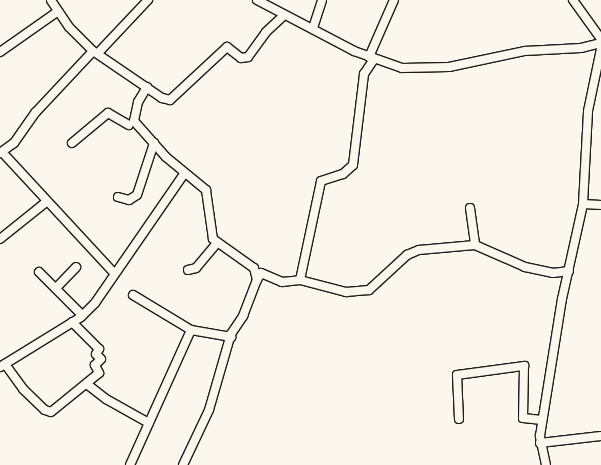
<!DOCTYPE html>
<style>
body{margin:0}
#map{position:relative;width:601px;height:465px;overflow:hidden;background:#fbf7ec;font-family:Sriracha,sans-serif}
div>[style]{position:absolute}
.roads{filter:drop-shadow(1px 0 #1c1c1c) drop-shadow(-1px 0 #1c1c1c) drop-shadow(0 1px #1c1c1c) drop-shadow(0 -1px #1c1c1c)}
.minor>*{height:8px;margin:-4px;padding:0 4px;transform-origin:4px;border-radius:4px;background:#fbf7ec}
span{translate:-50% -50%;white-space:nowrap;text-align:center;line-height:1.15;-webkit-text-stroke:3.5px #fbf7ec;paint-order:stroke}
</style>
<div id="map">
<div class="roads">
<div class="minor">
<div style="left:257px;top:0;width:110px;rotate:27.7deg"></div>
<div style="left:354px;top:51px;width:51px;rotate:19.5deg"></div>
<div style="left:402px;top:68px;width:47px;rotate:-1.2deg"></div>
<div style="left:449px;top:67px;width:78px;rotate:-11.9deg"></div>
<div style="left:525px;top:51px;width:56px;rotate:-3.1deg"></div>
<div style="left:581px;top:48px;width:21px;rotate:-14deg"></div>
<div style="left:573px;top:0;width:48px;rotate:54.3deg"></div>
<div style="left:313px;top:28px;width:29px;rotate:-72deg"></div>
<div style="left:93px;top:51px;width:83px;rotate:34.3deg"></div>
<div style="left:162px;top:98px;width:8px;rotate:14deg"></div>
<div style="left:170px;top:100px;width:78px;rotate:-42.9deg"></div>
<div style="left:227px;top:47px;width:18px;rotate:38deg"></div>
<div style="left:241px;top:58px;width:7px;rotate:-8deg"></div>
<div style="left:248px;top:57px;width:31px;rotate:-54deg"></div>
<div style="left:266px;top:32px;width:25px;rotate:-43deg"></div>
<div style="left:0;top:52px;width:70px;rotate:-35.1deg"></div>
<div style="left:98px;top:53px;width:73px;rotate:-46.7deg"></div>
<div style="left:369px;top:57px;width:62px;rotate:-66.3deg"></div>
<div style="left:147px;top:87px;width:17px;rotate:121deg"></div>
<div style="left:138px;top:102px;width:19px;rotate:102deg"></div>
<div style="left:134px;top:121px;width:48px;rotate:48.4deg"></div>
<div style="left:166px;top:157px;width:52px;rotate:39.5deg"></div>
<div style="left:206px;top:190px;width:49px;rotate:81.9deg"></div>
<div style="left:213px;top:239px;width:50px;rotate:35.3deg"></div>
<div style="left:254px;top:268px;width:12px;rotate:76deg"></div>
<div style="left:257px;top:280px;width:8px;rotate:-60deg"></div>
<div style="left:261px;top:273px;width:23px;rotate:23deg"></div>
<div style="left:282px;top:282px;width:18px;rotate:-6deg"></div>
<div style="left:300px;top:280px;width:48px;rotate:14.6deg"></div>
<div style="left:346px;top:292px;width:23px;rotate:-5deg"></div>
<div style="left:369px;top:290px;width:52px;rotate:-42.6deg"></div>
<div style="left:407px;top:255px;width:13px;rotate:-23deg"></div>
<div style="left:419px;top:250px;width:56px;rotate:-5.1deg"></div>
<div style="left:475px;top:245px;width:55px;rotate:23.7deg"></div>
<div style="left:525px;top:267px;width:29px;rotate:12deg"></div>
<div style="left:553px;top:273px;width:16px;rotate:-7deg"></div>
<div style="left:72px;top:143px;width:47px;rotate:-39.8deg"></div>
<div style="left:108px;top:113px;width:24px;rotate:30deg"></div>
<div style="left:2px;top:152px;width:163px;rotate:47.2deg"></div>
<div style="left:0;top:153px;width:17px;rotate:-36deg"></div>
<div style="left:14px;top:143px;width:38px;rotate:-55deg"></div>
<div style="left:36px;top:112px;width:83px;rotate:-46.9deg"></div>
<div style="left:93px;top:51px;width:34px;rotate:-135deg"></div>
<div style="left:69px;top:27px;width:32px;rotate:-124deg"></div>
<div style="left:118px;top:197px;width:11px;rotate:15deg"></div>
<div style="left:129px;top:200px;width:9px;rotate:-32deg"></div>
<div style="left:137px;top:195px;width:55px;rotate:-71.9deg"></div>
<div style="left:583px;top:204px;width:18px;rotate:3deg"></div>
<div style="left:470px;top:208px;width:37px;rotate:82deg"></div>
<div style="left:0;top:239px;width:59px;rotate:-38.8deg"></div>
<div style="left:188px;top:270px;width:8px;rotate:-14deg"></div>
<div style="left:196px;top:268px;width:33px;rotate:-50deg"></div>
<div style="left:39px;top:272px;width:61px;rotate:45deg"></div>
<div style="left:300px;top:280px;width:101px;rotate:-78deg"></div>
<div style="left:321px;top:181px;width:23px;rotate:-18deg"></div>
<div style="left:343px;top:174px;width:13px;rotate:-42deg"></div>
<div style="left:353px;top:165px;width:92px;rotate:-83.1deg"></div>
<div style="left:364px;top:74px;width:18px;rotate:-56deg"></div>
<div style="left:56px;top:288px;width:29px;rotate:-46deg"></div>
<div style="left:133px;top:295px;width:68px;rotate:31.1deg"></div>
<div style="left:191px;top:330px;width:41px;rotate:9.9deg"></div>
<div style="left:5px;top:364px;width:31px;rotate:54deg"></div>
<div style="left:23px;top:389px;width:30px;rotate:44deg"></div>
<div style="left:45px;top:410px;width:6px;rotate:18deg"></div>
<div style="left:51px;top:412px;width:62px;rotate:-39.1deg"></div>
<div style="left:99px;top:373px;width:9px;rotate:-117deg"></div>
<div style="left:95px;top:365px;width:8px;rotate:-45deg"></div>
<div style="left:101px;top:359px;width:7px;rotate:-135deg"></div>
<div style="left:96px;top:354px;width:6px;rotate:-59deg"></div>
<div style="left:99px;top:349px;width:38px;rotate:-135deg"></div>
<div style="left:0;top:367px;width:95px;rotate:-31.7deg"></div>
<div style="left:81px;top:317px;width:20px;rotate:-45deg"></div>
<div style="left:95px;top:303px;width:157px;rotate:-55.4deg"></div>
<div style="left:88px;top:385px;width:23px;rotate:38deg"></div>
<div style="left:106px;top:399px;width:49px;rotate:29.2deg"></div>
<div style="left:459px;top:419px;width:44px;rotate:-92.6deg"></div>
<div style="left:457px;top:375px;width:68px;rotate:-7.7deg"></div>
<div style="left:524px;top:366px;width:52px;rotate:91.1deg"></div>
<div style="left:523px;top:418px;width:19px;rotate:6deg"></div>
<div style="left:540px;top:443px;width:61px;rotate:-6.5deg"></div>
<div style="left:130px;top:465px;width:148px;rotate:-65.7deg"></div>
<div style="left:183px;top:465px;width:61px;rotate:-64.7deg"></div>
<div style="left:209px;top:410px;width:79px;rotate:-73.9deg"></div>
<div style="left:231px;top:334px;width:22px;rotate:-56deg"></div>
<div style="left:243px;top:316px;width:39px;rotate:-69deg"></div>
<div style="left:546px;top:465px;width:30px;rotate:-102deg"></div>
<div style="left:540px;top:436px;width:139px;rotate:-80.9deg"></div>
<div style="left:562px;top:299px;width:97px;rotate:-77.5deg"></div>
<div style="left:583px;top:204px;width:93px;rotate:-86.9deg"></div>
<div style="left:588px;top:111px;width:63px;rotate:-78.2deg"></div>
</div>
</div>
</div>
